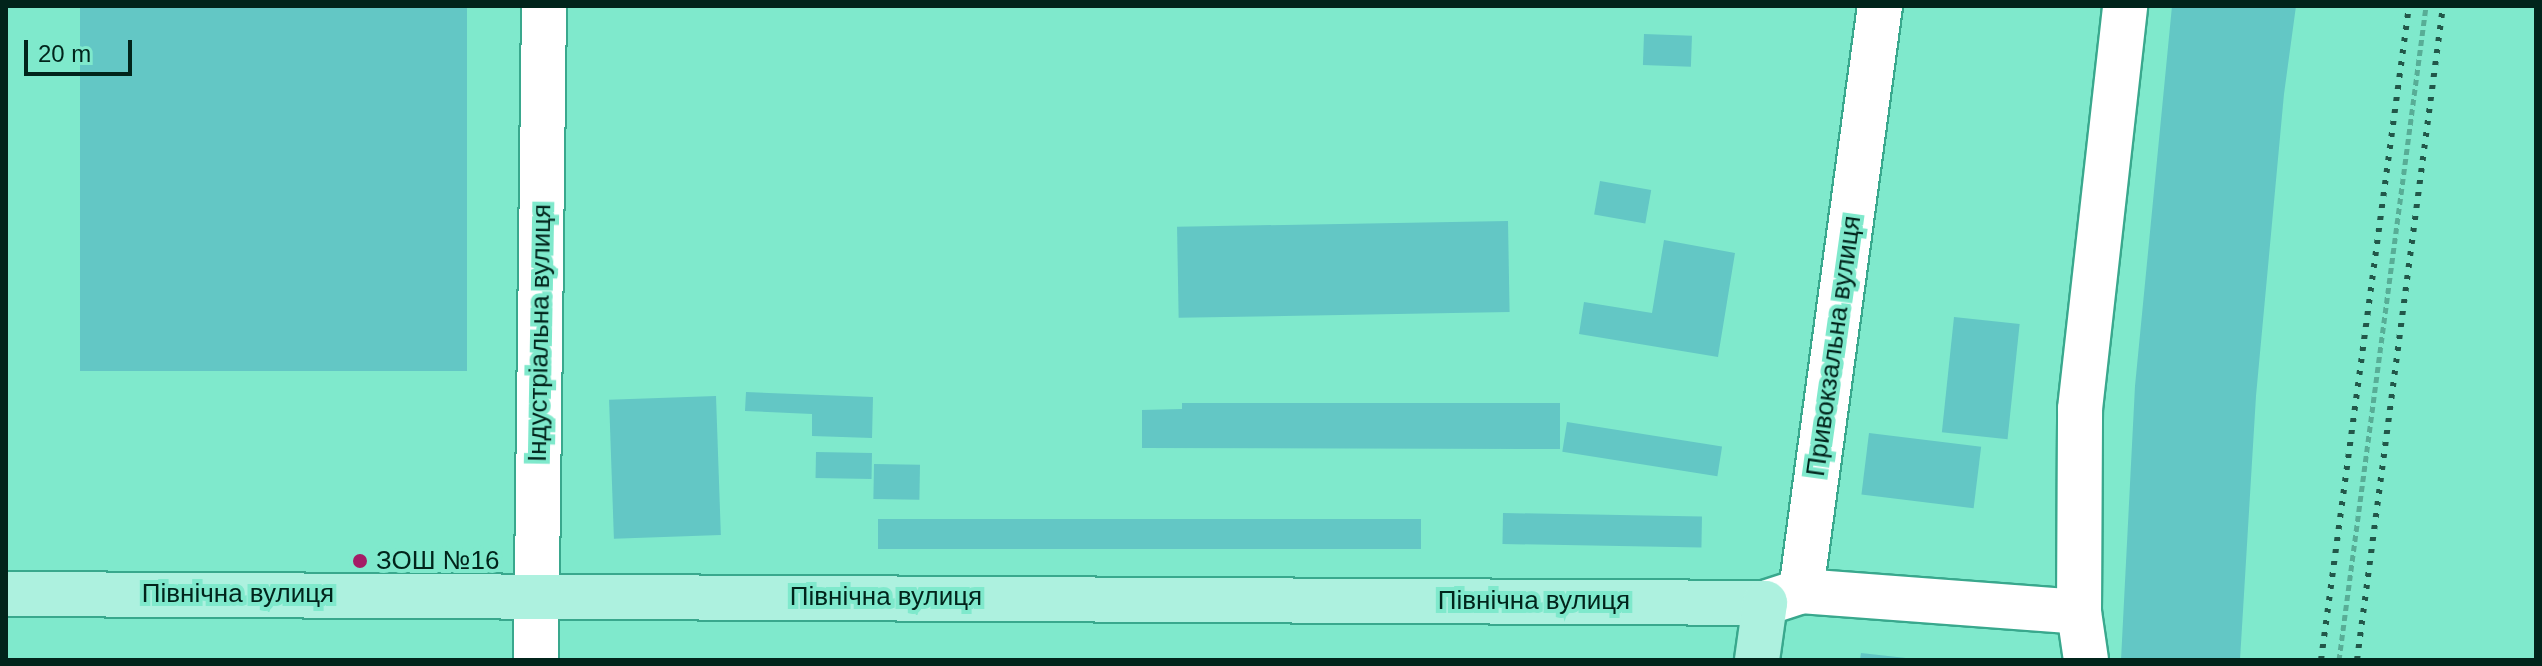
<!DOCTYPE html>
<meta charset="utf-8">
<style>
body{margin:0}
#map{position:relative;width:2542px;height:666px;overflow:hidden;background:#7fe9cc;font-family:Arial,sans-serif}
div>[style]{position:absolute}
.building>*{inset:0;background:#63c7c5;transform-origin:0 0}
.path>*{height:5px;margin-top:-2.5px;transform-origin:0;background:repeating-linear-gradient(90deg,#58ad96 0 6px,transparent 0 10px)}
.roads{filter:drop-shadow(2px 0 #39a88d) drop-shadow(-2px 0 #39a88d) drop-shadow(0 2px #39a88d) drop-shadow(0 -2px #39a88d)}
.minor>*{height:44px;margin:-22px;padding:0 22px;transform-origin:22px;border-radius:22px;background:#fff}
.major>*{height:44px;margin:-22px;padding:0 22px;transform-origin:22px;border-radius:22px;background:#adf1df}
.rail>*{height:6px;margin-top:-3px;transform-origin:0;background:repeating-linear-gradient(90deg,#225749 0 4px,transparent 0 12px)}
.dots>*{width:22px;height:22px;translate:-50% -50%;box-sizing:border-box;border:4px solid #7fe9cc;border-radius:50%}
span{translate:-50% -50%;white-space:nowrap;text-align:center;line-height:1.15;-webkit-text-stroke:8px #7fe9cc;paint-order:stroke}
.street-label{font-size:26px;color:#01241b}
.poi-label{font-size:26px;color:#01241b}
.left{translate:0 -50%;text-align:left}
.frame{position:absolute;inset:0;border:8px solid #01241b;pointer-events:none}
.scale{position:absolute;left:24px;top:40px;width:108px;height:36px;box-sizing:border-box;border:4px solid #01241b;border-top:0;padding-left:10px;font-size:24px;line-height:28px;white-space:nowrap;color:#01241b;-webkit-text-stroke:6px #7fe9cc;paint-order:stroke}
</style>
<div id="map">
<div class="building">
<div style="left:80px;top:6px;width:387px;height:365px"></div>
<div style="clip-path:polygon(2172px 6px,2296px 6px,2284px 94px,2256px 396px,2240px 660px,2121px 660px,2135px 386px)"></div>
<div style="left:1644px;top:34px;width:48px;height:31px;rotate:2deg"></div>
<div style="left:1600px;top:181px;width:52px;height:34px;rotate:10deg"></div>
<div style="left:1508px;top:221px;width:91px;height:331px;rotate:89deg"></div>
<div style="clip-path:polygon(1664px 240px,1735px 253px,1718px 357px,1579px 334px,1584px 302px,1652px 313px)"></div>
<div style="left:1954px;top:317px;width:66px;height:116px;rotate:6deg"></div>
<div style="clip-path:polygon(746px 392px,873px 397px,872px 438px,812px 436px,812px 414px,745px 411px)"></div>
<div style="left:716px;top:396px;width:139px;height:107px;rotate:88deg"></div>
<div style="clip-path:polygon(1182px 403px,1560px 403px,1560px 449px,1142px 448px,1142px 410px,1182px 409px)"></div>
<div style="left:1567px;top:422px;width:157px;height:30px;rotate:9deg"></div>
<div style="left:1869px;top:433px;width:113px;height:62px;rotate:7deg"></div>
<div style="left:816px;top:452px;width:56px;height:26px;rotate:1deg"></div>
<div style="left:874px;top:464px;width:46px;height:35px;rotate:1deg"></div>
<div style="left:1503px;top:513px;width:199px;height:31px;rotate:1deg"></div>
<div style="left:878px;top:519px;width:543px;height:30px"></div>
<div style="clip-path:polygon(1861px 653px,1906px 658px,1906px 660px,1860px 660px)"></div>
</div>
<div class="path">
<div style="left:2339px;top:660px;width:660px;rotate:-82.42deg"></div>
</div>
<div class="roads">
<div class="minor">
<div style="left:1801px;top:591px;width:279px;rotate:4.3deg"></div>
<div style="left:1765px;top:603px;width:38px;rotate:-18deg"></div>
<div style="left:1801px;top:591px;width:590px;rotate:-82.31deg"></div>
<div style="left:536px;top:660px;width:654px;rotate:-89.3deg"></div>
<div style="left:2086px;top:660px;width:49px;rotate:-98.3deg"></div>
<div style="left:2079px;top:612px;width:203px;rotate:-89.7deg"></div>
<div style="left:2080px;top:409px;width:406px;rotate:-83.6deg"></div>
</div>
<div class="major">
<div style="left:6px;top:594px;width:1759px;rotate:0.29deg"></div>
<div style="left:1765px;top:603px;width:58px;rotate:98deg"></div>
</div>
</div>
<div class="rail">
<div style="left:2321px;top:660px;width:660px;rotate:-82.34deg"></div>
<div style="left:2357px;top:660px;width:660px;rotate:-82.51deg"></div>
</div>
<div class="dots">
<div style="left:360px;top:561px;background:#a41d66"></div>
</div>
<div class="street-label">
<span style="left:540px;top:333px;rotate:-89deg">Індустріальна вулиця</span>
<span style="left:1834px;top:346px;rotate:-82deg">Привокзальна вулиця</span>
<span style="left:238px;top:594px">Північна вулиця</span>
<span style="left:886px;top:597px">Північна вулиця</span>
<span style="left:1534px;top:601px">Північна вулиця</span>
</div>
<div class="poi-label">
<span class="left" style="left:376px;top:561px">ЗОШ №16</span>
</div>
<div class="frame"></div>
<div class="scale">20 m</div>
</div>
